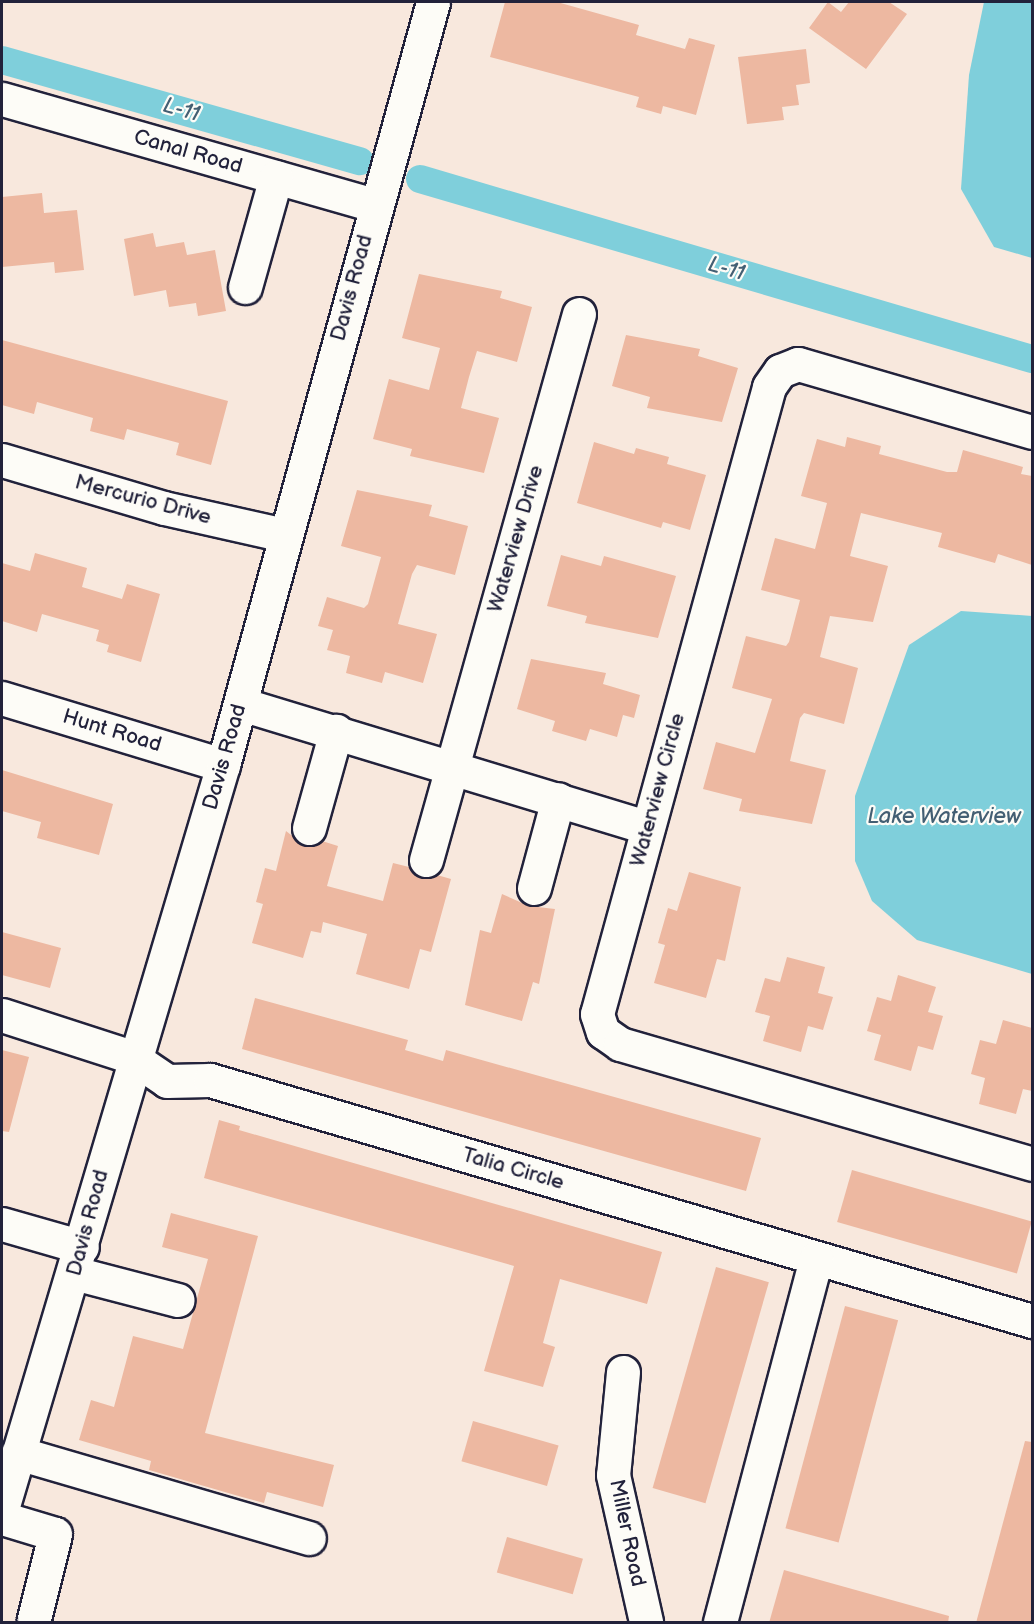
<!DOCTYPE html>
<style>
body{margin:0}
#map{position:relative;width:1034px;height:1624px;overflow:hidden;background:#f8e8dd;font-family:"Balsamiq Sans",sans-serif}
div>[style]{position:absolute}
.water>*{inset:0;background:#7fcfdb}
.canal>*{height:28px;margin:-14px;padding:0 14px;transform-origin:14px;border-radius:14px;background:#7fcfdb}
.building>*{inset:0;background:#edb8a1;transform-origin:0 0}
.roads{filter:drop-shadow(2px 0 #22223b) drop-shadow(-2px 0 #22223b) drop-shadow(0 2px #22223b) drop-shadow(0 -2px #22223b)}
.minor>*{height:33px;margin:-16.5px;padding:0 16.5px;transform-origin:16.5px;border-radius:16.5px;background:#fdfcf7}
span{translate:-50% -50%;white-space:nowrap;text-align:center;line-height:1.15;-webkit-text-stroke:4.5px #fdfcf7;paint-order:stroke}
.street-label{font-size:21px;color:#22223b}
.water-label{font-size:22px;color:#435f73;font-style:italic}
.frame{position:absolute;inset:0;border:3px solid #22223b;pointer-events:none}
</style>
<div id="map">
<div class="water">
<div style="clip-path:polygon(984px 2px,1032px 2px,1032px 258px,994px 247px,961px 189px,969px 75px)"></div>
<div style="clip-path:polygon(961px 611px,1032px 616px,1032px 974px,917px 940px,872px 901px,855px 861px,855px 796px,909px 645px)"></div>
</div>
<div class="canal">
<div style="left:2px;top:60px;width:372px;rotate:15.8deg"></div>
<div style="left:420px;top:179px;width:638px;rotate:16.39deg"></div>
</div>
<div class="building">
<div style="clip-path:polygon(505px 2px,557px 2px,639px 25px,636px 35px,685px 49px,689px 38px,715px 45px,696px 115px,663px 106px,661px 114px,636px 107px,639px 97px,490px 57px)"></div>
<div style="clip-path:polygon(828px 2px,841px 12px,849px 2px,889px 2px,907px 14px,866px 69px,809px 28px)"></div>
<div style="clip-path:polygon(806px 49px,810px 83px,796px 85px,799px 105px,782px 107px,784px 120px,747px 124px,738px 57px)"></div>
<div style="clip-path:polygon(42px 193px,44px 213px,77px 210px,84px 270px,55px 273px,54px 262px,2px 267px,2px 197px)"></div>
<div style="clip-path:polygon(153px 233px,156px 247px,184px 242px,187px 255px,215px 250px,226px 311px,198px 316px,196px 303px,169px 307px,166px 290px,134px 296px,124px 239px)"></div>
<div style="clip-path:polygon(419px 274px,502px 291px,500px 298px,532px 307px,517px 362px,477px 351px,469px 377px,461px 408px,499px 418px,484px 473px,410px 456px,412px 449px,373px 439px,389px 379px,429px 390px,440px 348px,402px 338px)"></div>
<div style="clip-path:polygon(626px 335px,700px 349px,698px 356px,738px 368px,722px 422px,647px 408px,650px 397px,612px 386px)"></div>
<div style="clip-path:polygon(2px 340px,228px 401px,211px 465px,176px 455px,179px 443px,127px 429px,124px 440px,90px 431px,93px 418px,37px 402px,34px 414px,2px 405px)"></div>
<div style="clip-path:polygon(847px 437px,881px 446px,879px 454px,947px 472px,957px 472px,963px 450px,1023px 467px,1021px 474px,1032px 476px,1032px 565px,998px 554px,995px 563px,938px 547px,942px 533px,861px 513px,850px 556px,888px 566px,873px 622px,830px 616px,820px 657px,858px 668px,844px 724px,804px 713px,800px 718px,790px 761px,826px 770px,812px 824px,739px 811px,742px 799px,703px 789px,716px 742px,755px 753px,772px 699px,732px 688px,746px 636px,786px 646px,789px 642px,800px 600px,761px 590px,775px 538px,815px 549px,827px 503px,801px 496px,817px 439px,845px 447px)"></div>
<div style="clip-path:polygon(594px 442px,634px 454px,636px 448px,669px 457px,667px 464px,706px 475px,690px 530px,663px 522px,661px 528px,577px 503px)"></div>
<div style="clip-path:polygon(357px 490px,432px 505px,429px 516px,468px 526px,455px 575px,417px 565px,412px 574px,398px 624px,437px 634px,423px 683px,385px 672px,382px 683px,346px 673px,350px 656px,327px 650px,333px 630px,318px 626px,327px 597px,364px 608px,368px 604px,381px 557px,341px 546px)"></div>
<div style="clip-path:polygon(35px 553px,87px 568px,82px 587px,122px 599px,127px 584px,160px 594px,141px 662px,107px 652px,109px 645px,96px 641px,99px 630px,42px 614px,37px 632px,2px 621px,2px 563px,30px 571px)"></div>
<div style="clip-path:polygon(561px 555px,601px 566px,604px 556px,676px 576px,658px 638px,585px 623px,587px 616px,547px 606px)"></div>
<div style="clip-path:polygon(531px 659px,606px 673px,603px 684px,640px 695px,634px 718px,623px 715px,617px 737px,590px 729px,586px 741px,552px 731px,555px 721px,517px 709px)"></div>
<div style="clip-path:polygon(2px 770px,113px 804px,99px 855px,37px 838px,41px 822px,2px 811px)"></div>
<div style="clip-path:polygon(286px 831px,305px 846px,322px 841px,338px 846px,327px 886px,383px 901px,393px 863px,409px 867px,422px 878px,437px 875px,451px 879px,431px 952px,420px 949px,409px 989px,356px 974px,367px 934px,323px 922px,321px 933px,311px 931px,303px 958px,252px 943px,263px 904px,256px 902px,265px 868px,276px 871px)"></div>
<div style="clip-path:polygon(689px 872px,741px 887px,725px 961px,717px 959px,706px 998px,654px 983px,665px 945px,658px 943px,668px 908px,677px 911px)"></div>
<div style="clip-path:polygon(502px 894px,529px 906px,555px 909px,539px 984px,533px 982px,522px 1021px,465px 1005px,480px 930px,491px 933px)"></div>
<div style="clip-path:polygon(2px 932px,61px 948px,50px 988px,2px 975px)"></div>
<div style="clip-path:polygon(787px 957px,825px 967px,818px 993px,833px 997px,823px 1030px,808px 1026px,801px 1052px,763px 1041px,770px 1016px,755px 1012px,765px 978px,780px 982px)"></div>
<div style="clip-path:polygon(898px 975px,936px 987px,928px 1012px,943px 1016px,933px 1050px,918px 1046px,911px 1071px,874px 1060px,881px 1035px,867px 1031px,877px 997px,891px 1001px)"></div>
<div style="clip-path:polygon(255px 998px,408px 1040px,405px 1050px,443px 1061px,446px 1050px,761px 1138px,746px 1191px,242px 1049px)"></div>
<div style="clip-path:polygon(1003px 1020px,1032px 1028px,1032px 1091px,1023px 1089px,1016px 1114px,979px 1104px,985px 1078px,971px 1074px,980px 1040px,996px 1044px)"></div>
<div style="clip-path:polygon(2px 1050px,29px 1057px,9px 1132px,2px 1131px)"></div>
<div style="clip-path:polygon(219px 1120px,240px 1126px,239px 1130px,662px 1252px,647px 1304px,560px 1279px,543px 1343px,555px 1347px,543px 1387px,484px 1371px,514px 1266px,204px 1178px)"></div>
<div style="left:852px;top:1170px;width:187px;height:54px;rotate:16deg"></div>
<div style="clip-path:polygon(171px 1213px,258px 1236px,205px 1433px,334px 1465px,323px 1507px,267px 1492px,264px 1503px,242px 1497px,149px 1470px,151px 1461px,79px 1440px,91px 1400px,114px 1407px,133px 1336px,183px 1349px,208px 1259px,162px 1247px)"></div>
<div style="left:716px;top:1267px;width:55px;height:230px;rotate:16deg"></div>
<div style="left:845px;top:1306px;width:55px;height:230px;rotate:15deg"></div>
<div style="left:473px;top:1421px;width:89px;height:42px;rotate:16deg"></div>
<div style="clip-path:polygon(1025px 1441px,1032px 1442px,1032px 1623px,976px 1623px)"></div>
<div style="left:507px;top:1537px;width:79px;height:37px;rotate:16deg"></div>
<div style="clip-path:polygon(784px 1570px,949px 1616px,948px 1623px,769px 1623px)"></div>
</div>
<div class="roads">
<div class="minor">
<div style="left:2px;top:99px;width:388px;rotate:15.9deg"></div>
<div style="left:245px;top:287px;width:114px;rotate:-74.3deg"></div>
<div style="left:1032px;top:432px;width:244px;rotate:-163.8deg"></div>
<div style="left:798px;top:364px;width:19px;rotate:159deg"></div>
<div style="left:780px;top:371px;width:19px;rotate:125deg"></div>
<div style="left:769px;top:387px;width:650px;rotate:105.34deg"></div>
<div style="left:597px;top:1014px;width:19px;rotate:72deg"></div>
<div style="left:603px;top:1032px;width:21px;rotate:35deg"></div>
<div style="left:620px;top:1044px;width:429px;rotate:16.2deg"></div>
<div style="left:2px;top:460px;width:169px;rotate:16.5deg"></div>
<div style="left:164px;top:508px;width:124px;rotate:12.6deg"></div>
<div style="left:2px;top:698px;width:231px;rotate:16.9deg"></div>
<div style="left:241px;top:704px;width:425px;rotate:16.9deg"></div>
<div style="left:309px;top:828px;width:101px;rotate:-74.4deg"></div>
<div style="left:426px;top:860px;width:567px;rotate:-74.35deg"></div>
<div style="left:534px;top:888px;width:92px;rotate:-74.9deg"></div>
<div style="left:2px;top:1015px;width:137px;rotate:17.9deg"></div>
<div style="left:132px;top:1057px;width:42px;rotate:34.4deg"></div>
<div style="left:167px;top:1081px;width:43px;rotate:-1.3deg"></div>
<div style="left:210px;top:1080px;width:857px;rotate:16.34deg"></div>
<div style="left:2px;top:1224px;width:83px;rotate:16deg"></div>
<div style="left:74px;top:1273px;width:107px;rotate:14.6deg"></div>
<div style="left:623px;top:1372px;width:103px;rotate:95.5deg"></div>
<div style="left:613px;top:1475px;width:151px;rotate:77.3deg"></div>
<div style="left:18px;top:1453px;width:303px;rotate:16.3deg"></div>
<div style="left:2px;top:1509px;width:776px;rotate:-73.46deg"></div>
<div style="left:223px;top:765px;width:791px;rotate:-74.61deg"></div>
<div style="left:2px;top:1518px;width:55px;rotate:16.8deg"></div>
<div style="left:55px;top:1534px;width:88px;rotate:103.9deg"></div>
<div style="left:720px;top:1622px;width:376px;rotate:-75.2deg"></div>
</div>
</div>
<div class="street-label">
<span style="left:188px;top:152px;rotate:16deg">Canal Road</span>
<span style="left:352px;top:288px;rotate:-75deg">Davis Road</span>
<span style="left:143px;top:500px;rotate:15deg">Mercurio Drive</span>
<span style="left:516px;top:539px;rotate:-74deg">Waterview Drive</span>
<span style="left:112px;top:731px;rotate:17deg">Hunt Road</span>
<span style="left:225px;top:757px;rotate:-74deg">Davis Road</span>
<span style="left:658px;top:790px;rotate:-75deg">Waterview Circle</span>
<span style="left:513px;top:1169px;rotate:16deg">Talia Circle</span>
<span style="left:88px;top:1223px;rotate:-75deg">Davis Road</span>
<span style="left:627px;top:1533px;rotate:78deg">Miller Road</span>
</div>
<div class="water-label">
<span style="left:181px;top:110px;rotate:16deg">L-11</span>
<span style="left:726px;top:269px;rotate:16deg">L-11</span>
<span style="left:944px;top:817px">Lake Waterview</span>
</div>
<div class="frame"></div>
</div>
